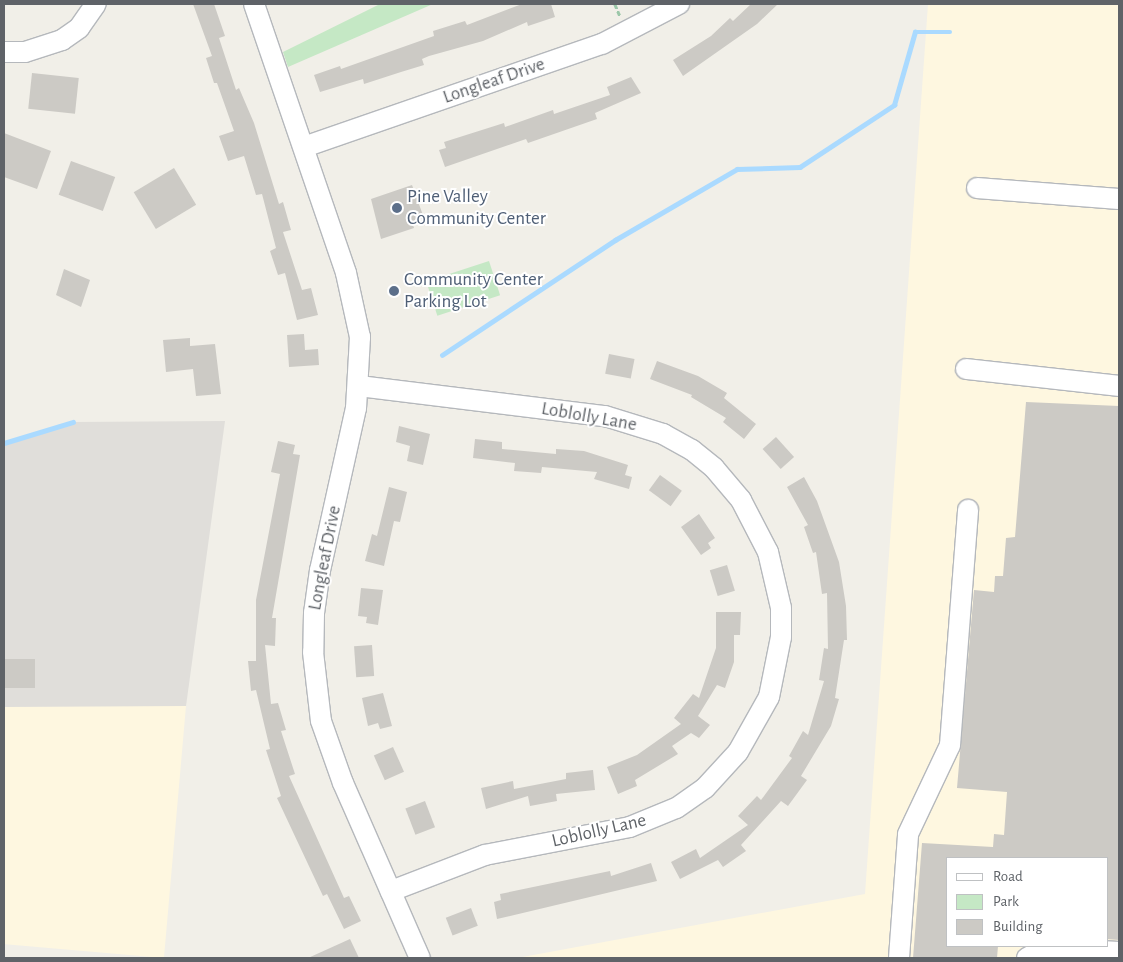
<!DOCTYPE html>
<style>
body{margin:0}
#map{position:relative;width:1123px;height:962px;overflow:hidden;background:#f1efe8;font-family:"Alegreya Sans",sans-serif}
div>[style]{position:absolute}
.commercial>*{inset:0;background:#fef7e0;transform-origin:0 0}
.industrial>*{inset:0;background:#e0deda}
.green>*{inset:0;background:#c5e8c5;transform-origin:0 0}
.stream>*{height:4.5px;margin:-2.25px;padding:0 2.25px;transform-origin:2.25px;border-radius:2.25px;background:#aadaff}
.building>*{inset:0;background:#cccac5;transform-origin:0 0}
.path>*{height:2.5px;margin-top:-1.25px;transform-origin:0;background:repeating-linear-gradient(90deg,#9cc7a9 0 5px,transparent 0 7.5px)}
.roads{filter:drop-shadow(1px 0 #b5b8bc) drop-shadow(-1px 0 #b5b8bc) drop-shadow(0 1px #b5b8bc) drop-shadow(0 -1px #b5b8bc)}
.minor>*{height:20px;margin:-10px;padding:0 10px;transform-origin:10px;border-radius:10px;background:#fff}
.dots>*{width:14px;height:14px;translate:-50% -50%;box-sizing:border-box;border:2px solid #fff;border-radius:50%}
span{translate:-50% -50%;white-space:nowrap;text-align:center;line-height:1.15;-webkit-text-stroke:4px #fff;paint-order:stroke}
.street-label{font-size:19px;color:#5f6368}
.service-label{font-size:19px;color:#4e5e75}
.left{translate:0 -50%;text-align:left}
.frame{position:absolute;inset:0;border:5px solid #5f6368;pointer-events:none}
.legend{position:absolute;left:946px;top:857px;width:162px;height:90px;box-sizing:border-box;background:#fff;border:1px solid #bfc1c3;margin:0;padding:6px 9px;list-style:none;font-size:15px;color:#5f6368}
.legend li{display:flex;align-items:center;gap:10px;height:25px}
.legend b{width:25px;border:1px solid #bfc1c3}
</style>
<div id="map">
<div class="commercial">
<div style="clip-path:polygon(evenodd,928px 4px,1119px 4px,1119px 958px,517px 958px,865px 894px,928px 4px,947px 858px,1107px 858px,1107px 946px,947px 946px,947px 858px)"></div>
<div style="left:186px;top:706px;width:253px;height:182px;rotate:95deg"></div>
</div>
<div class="industrial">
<div style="clip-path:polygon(225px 421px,186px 706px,4px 707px,4px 443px,73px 422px)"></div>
</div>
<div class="green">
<div style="clip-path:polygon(380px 4px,433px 4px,288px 67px,283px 52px)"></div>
<div style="left:489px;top:261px;width:36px;height:66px;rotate:72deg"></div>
</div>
<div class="stream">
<div style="left:442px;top:355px;width:208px;rotate:-33.6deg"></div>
<div style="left:615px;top:240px;width:141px;rotate:-30.2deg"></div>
<div style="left:737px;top:169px;width:63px;rotate:-1.8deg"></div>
<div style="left:800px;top:167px;width:113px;rotate:-33.4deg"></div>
<div style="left:894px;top:105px;width:76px;rotate:-74deg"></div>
<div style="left:915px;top:32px;width:35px"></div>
<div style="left:4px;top:443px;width:72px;rotate:-16.9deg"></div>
</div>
<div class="building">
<div style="clip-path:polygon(193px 4px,214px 4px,225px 36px,219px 38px,236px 90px,239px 88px,254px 123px,279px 204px,283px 202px,291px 230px,283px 232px,302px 290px,311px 288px,318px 315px,297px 320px,285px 273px,278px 275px,270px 251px,276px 248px,262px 194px,256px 195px,244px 156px,228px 161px,219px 136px,234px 131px,217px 83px,214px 83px,206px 58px,212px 56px)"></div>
<div style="clip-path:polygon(522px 4px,551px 4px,555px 17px,528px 26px,527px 22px,483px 41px,429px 56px,422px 59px,424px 65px,401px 72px,364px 84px,363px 79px,320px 92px,314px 75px,340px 66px,341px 69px,434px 36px,433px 31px,465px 21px,467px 25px)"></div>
<div style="clip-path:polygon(751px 4px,778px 4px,757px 24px,683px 76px,673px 60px,711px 36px,730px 18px,733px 21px)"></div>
<div style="left:32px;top:73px;width:47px;height:36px;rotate:6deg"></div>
<div style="clip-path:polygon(631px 77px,641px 93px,595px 113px,597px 119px,528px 143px,526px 139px,445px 167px,439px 150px,446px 148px,444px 142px,504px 123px,505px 127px,553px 110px,554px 114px,610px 95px,607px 87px)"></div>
<div style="clip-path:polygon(4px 133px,51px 151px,37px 189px,4px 177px)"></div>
<div style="left:71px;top:161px;width:47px;height:36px;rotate:20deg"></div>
<div style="left:174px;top:168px;width:43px;height:47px;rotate:59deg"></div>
<div style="clip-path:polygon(412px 185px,424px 218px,412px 222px,414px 228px,381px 239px,371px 199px)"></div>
<div style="clip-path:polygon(64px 269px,90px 280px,81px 307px,56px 295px)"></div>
<div style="clip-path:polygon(304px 334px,305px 350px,318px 349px,319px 365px,289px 367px,287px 335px)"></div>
<div style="clip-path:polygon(190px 338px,190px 346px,215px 344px,221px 394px,196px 396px,193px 369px,166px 372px,163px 340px)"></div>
<div style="left:609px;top:354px;width:26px;height:20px;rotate:11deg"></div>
<div style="clip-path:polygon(657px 361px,698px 376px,727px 393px,724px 398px,756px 424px,744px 439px,723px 422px,726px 418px,691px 397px,692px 395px,650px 379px)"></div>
<div style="clip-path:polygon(1026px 402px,1119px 406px,1119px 940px,1107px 939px,1107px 858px,947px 858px,947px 946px,998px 946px,997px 958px,913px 958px,922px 843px,993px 847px,994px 834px,1004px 835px,1007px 792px,957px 788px,974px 590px,994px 592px,995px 576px,1003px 576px,1006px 538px,1015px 537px)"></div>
<div style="clip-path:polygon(399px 426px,430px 434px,423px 465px,407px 461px,410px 446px,396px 442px)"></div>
<div style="left:776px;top:437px;width:27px;height:18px;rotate:48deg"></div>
<div style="clip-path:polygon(475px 439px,502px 442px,502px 449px,556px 454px,556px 449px,584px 451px,628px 465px,625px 475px,632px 477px,629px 489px,594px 479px,597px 472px,542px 467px,541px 473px,514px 471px,515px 463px,473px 458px)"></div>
<div style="clip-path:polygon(278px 441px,295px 445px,293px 454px,300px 455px,272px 618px,276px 618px,275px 646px,265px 645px,271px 704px,278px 703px,286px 730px,281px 731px,295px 774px,289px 776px,344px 898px,349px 896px,361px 921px,344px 929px,327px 894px,323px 896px,277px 798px,281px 796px,266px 750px,270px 749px,256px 690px,251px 691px,248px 661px,256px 661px,256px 600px,280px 474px,271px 472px)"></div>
<div style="left:660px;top:475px;width:27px;height:19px;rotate:36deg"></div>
<div style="clip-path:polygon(804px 477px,817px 501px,839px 562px,846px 606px,847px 640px,844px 640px,835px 698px,839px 699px,831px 726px,801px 776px,807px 780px,788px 806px,781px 801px,741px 845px,746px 851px,723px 867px,718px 860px,680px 879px,671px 862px,696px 849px,700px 858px,748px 825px,738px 816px,757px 796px,761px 800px,792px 758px,789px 756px,803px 731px,808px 735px,824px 681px,819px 680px,824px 648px,828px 649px,827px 593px,822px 594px,816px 552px,813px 553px,804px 527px,808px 525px,787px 487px)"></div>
<div style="clip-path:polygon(389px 487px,407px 492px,400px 522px,394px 521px,384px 566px,365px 561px,372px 534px,377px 536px)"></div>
<div style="clip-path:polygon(699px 514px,715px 538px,708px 543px,711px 548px,701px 555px,681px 527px)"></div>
<div style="left:727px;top:565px;width:27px;height:18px;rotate:73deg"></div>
<div style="clip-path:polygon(361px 588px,383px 590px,378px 625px,366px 623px,367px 617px,358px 616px)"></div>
<div style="clip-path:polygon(716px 612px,741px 612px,740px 635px,734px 635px,734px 662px,725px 688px,717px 685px,698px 716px,710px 725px,699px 738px,691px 733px,672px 746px,678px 754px,635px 780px,637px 786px,618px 794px,607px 767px,637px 755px,681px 724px,674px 718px,693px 694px,699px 698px,716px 648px)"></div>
<div style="left:372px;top:645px;width:31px;height:18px;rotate:86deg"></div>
<div style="left:35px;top:659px;width:29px;height:30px;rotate:90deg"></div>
<div style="clip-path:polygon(383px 693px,392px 726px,380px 729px,378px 723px,368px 726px,362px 698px)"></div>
<div style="left:393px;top:747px;width:27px;height:21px;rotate:66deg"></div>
<div style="clip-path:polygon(593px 770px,595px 790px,556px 794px,557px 801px,530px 806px,528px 796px,486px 809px,481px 788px,513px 781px,514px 789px,566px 779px,566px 773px)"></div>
<div style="left:425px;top:801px;width:28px;height:21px;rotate:69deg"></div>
<div style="clip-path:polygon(651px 863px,657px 881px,497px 919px,494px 902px,501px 900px,500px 894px,610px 871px,611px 876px)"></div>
<div style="left:471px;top:908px;width:19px;height:27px;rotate:69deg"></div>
<div style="clip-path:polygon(350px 939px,359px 958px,308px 958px)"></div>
</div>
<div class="path">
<div style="left:615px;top:4px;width:13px;rotate:67deg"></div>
</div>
<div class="roads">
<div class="minor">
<div style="left:254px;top:4px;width:284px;rotate:71.1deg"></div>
<div style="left:346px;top:273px;width:66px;rotate:77.7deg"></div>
<div style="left:360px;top:337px;width:71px;rotate:93.2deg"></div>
<div style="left:356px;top:408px;width:166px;rotate:102.5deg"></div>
<div style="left:320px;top:570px;width:43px;rotate:97.9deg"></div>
<div style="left:314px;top:613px;width:39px;rotate:91deg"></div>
<div style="left:313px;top:652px;width:69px;rotate:83.4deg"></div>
<div style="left:321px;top:721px;width:66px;rotate:70.5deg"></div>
<div style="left:343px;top:783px;width:191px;rotate:66.3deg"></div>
<div style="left:4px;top:52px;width:21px"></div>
<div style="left:25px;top:52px;width:39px;rotate:-18deg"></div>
<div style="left:62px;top:40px;width:21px;rotate:-35deg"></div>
<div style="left:79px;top:28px;width:29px;rotate:-55deg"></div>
<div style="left:304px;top:147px;width:315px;rotate:-19.1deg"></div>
<div style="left:602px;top:44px;width:87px;rotate:-27.5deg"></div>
<div style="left:977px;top:188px;width:142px;rotate:4.4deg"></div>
<div style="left:966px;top:369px;width:154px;rotate:6.3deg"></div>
<div style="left:359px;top:386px;width:248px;rotate:7deg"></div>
<div style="left:605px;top:416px;width:61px;rotate:17.2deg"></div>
<div style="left:663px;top:434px;width:33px;rotate:29deg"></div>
<div style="left:692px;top:450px;width:28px;rotate:39deg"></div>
<div style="left:714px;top:468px;width:42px;rotate:49.8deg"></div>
<div style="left:741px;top:500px;width:59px;rotate:62.6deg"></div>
<div style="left:768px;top:552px;width:57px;rotate:76.9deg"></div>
<div style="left:781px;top:608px;width:29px;rotate:90deg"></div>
<div style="left:781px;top:637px;width:61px;rotate:101.3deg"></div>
<div style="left:769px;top:697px;width:63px;rotate:119.4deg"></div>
<div style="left:738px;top:752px;width:49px;rotate:132.5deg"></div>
<div style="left:705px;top:788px;width:35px;rotate:145deg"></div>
<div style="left:676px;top:808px;width:50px;rotate:157.6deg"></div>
<div style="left:630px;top:827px;width:148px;rotate:169.1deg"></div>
<div style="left:485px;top:855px;width:101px;rotate:159deg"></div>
<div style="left:899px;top:958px;width:124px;rotate:-85.8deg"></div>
<div style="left:908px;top:834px;width:98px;rotate:-64.7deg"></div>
<div style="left:950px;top:745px;width:236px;rotate:-85.6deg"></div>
<div style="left:1027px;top:958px;width:21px;rotate:-29deg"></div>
<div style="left:1045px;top:948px;width:74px;rotate:3.1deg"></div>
</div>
</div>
<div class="dots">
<div style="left:397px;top:208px;background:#5c6f8a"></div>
<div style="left:394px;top:291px;background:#5c6f8a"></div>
</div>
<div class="street-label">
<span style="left:494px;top:81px;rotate:-19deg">Longleaf Drive</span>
<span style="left:589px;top:417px;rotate:10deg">Loblolly Lane</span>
<span style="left:325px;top:558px;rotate:-79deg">Longleaf Drive</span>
<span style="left:599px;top:831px;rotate:-13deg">Loblolly Lane</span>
</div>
<div class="service-label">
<span class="left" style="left:407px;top:208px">Pine Valley<br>Community Center</span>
<span class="left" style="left:404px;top:291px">Community Center<br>Parking Lot</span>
</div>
<div class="frame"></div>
<ul class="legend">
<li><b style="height:6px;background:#fff"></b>Road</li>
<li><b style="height:14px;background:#c5e8c5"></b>Park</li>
<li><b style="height:14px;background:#cccac5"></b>Building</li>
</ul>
</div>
